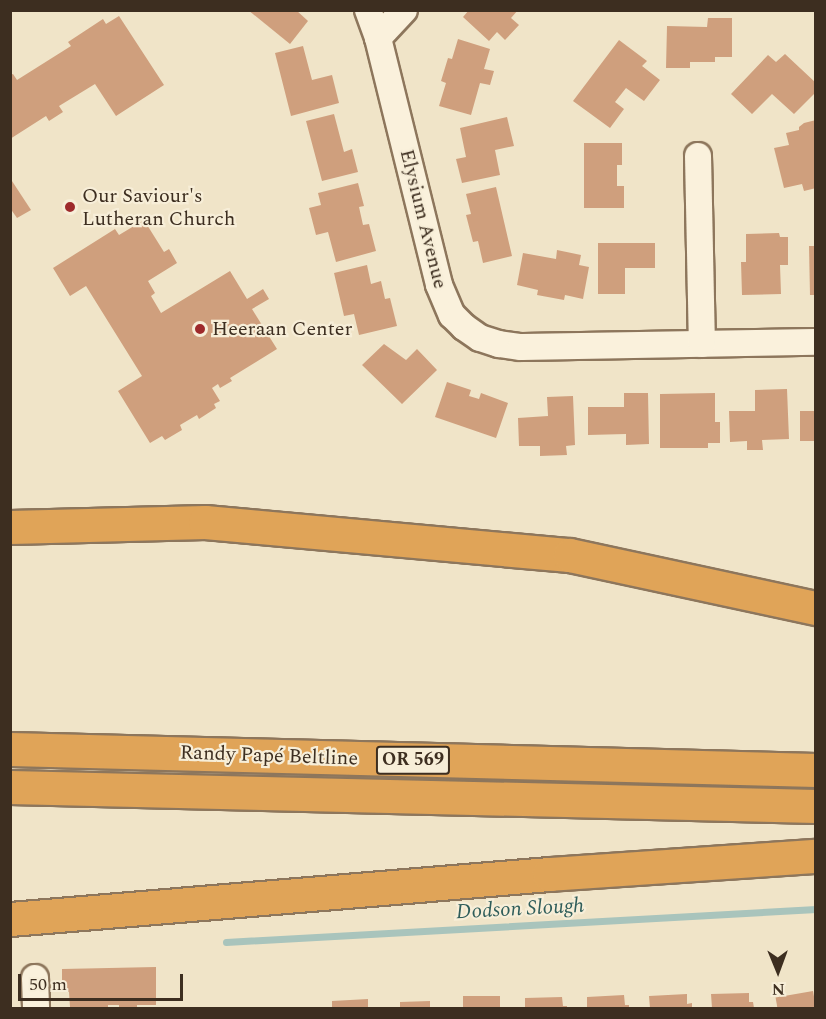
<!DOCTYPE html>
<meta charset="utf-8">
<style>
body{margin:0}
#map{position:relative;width:826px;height:1019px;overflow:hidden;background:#f0e4c8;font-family:Spectral,serif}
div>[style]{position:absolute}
.stream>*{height:7px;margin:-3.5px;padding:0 3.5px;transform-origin:3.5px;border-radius:3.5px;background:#a9c4bc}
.building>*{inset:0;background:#cf9f7d;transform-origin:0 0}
.roads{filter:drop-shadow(2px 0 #8d765c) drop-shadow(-2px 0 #8d765c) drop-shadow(0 2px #8d765c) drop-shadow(0 -2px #8d765c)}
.minor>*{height:26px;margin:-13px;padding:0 13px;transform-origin:13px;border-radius:13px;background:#faf1dc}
.highway>*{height:33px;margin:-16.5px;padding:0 16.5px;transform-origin:16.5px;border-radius:16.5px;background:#e0a458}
.dots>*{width:16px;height:16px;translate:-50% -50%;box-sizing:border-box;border:3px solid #f7eed8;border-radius:50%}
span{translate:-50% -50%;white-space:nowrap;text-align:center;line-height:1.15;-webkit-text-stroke:4.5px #f7eed8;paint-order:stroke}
.shield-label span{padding:2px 4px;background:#f7eed8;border:2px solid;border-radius:4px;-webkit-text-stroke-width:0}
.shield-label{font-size:18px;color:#3d2e20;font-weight:700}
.poi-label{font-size:20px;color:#3d2e20}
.left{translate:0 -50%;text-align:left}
.street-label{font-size:20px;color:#3d2e20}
.water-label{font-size:21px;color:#2f5d5a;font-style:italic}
.frame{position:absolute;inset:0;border:12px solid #3d2e20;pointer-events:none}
.north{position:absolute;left:748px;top:941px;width:60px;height:60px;-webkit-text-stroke:4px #f7eed8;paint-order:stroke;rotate:179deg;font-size:16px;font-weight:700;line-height:24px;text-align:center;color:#3d2e20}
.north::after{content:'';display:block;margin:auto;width:21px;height:27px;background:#3d2e20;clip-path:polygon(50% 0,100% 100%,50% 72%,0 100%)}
.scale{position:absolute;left:18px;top:974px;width:165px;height:27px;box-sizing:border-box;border:3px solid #3d2e20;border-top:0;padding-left:8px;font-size:18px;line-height:21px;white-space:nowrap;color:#3d2e20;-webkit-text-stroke:4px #f7eed8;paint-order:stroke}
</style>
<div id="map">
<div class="stream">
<div style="left:226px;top:942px;width:591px;rotate:-3.2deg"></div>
</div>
<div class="building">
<div style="clip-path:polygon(248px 10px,296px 10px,308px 21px,290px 44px)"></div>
<div style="clip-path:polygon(469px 10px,518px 10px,511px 18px,519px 25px,505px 40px,497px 32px,489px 41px,463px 17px)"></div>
<div style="clip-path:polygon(119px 16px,164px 85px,116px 116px,95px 84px,59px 106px,63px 112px,49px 121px,46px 116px,10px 139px,10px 75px,13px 74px,17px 80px,71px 46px,68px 42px,103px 19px,106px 24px)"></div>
<div style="clip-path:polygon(708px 18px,732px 18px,732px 57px,715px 57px,715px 62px,690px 62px,690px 68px,666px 68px,667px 26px,707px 27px)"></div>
<div style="clip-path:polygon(458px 39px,490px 49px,484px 69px,494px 71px,490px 85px,480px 83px,471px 115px,439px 106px,446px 83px,441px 81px,448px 58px,452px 59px)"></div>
<div style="clip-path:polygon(619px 40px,647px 61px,642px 66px,660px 80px,644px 101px,626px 88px,615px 102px,624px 109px,610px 128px,573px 101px)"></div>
<div style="clip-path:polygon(303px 46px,312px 80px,332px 75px,339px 103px,291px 116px,275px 53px)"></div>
<div style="clip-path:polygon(785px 54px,816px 83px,816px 92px,794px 114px,772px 94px,752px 114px,731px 94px,768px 55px,776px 62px)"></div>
<div style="clip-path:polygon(334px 114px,344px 152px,352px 149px,358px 172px,322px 181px,306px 121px)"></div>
<div style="clip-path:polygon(507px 117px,514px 146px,495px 150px,500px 175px,462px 183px,456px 159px,466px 157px,460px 128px)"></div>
<div style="clip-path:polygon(816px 120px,816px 188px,804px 191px,802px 184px,784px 188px,774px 148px,789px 145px,786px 133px,799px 130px,799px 127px,804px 123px)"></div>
<div style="clip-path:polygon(584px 143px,622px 143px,622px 165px,617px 165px,617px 186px,624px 186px,624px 208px,584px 208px)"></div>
<div style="clip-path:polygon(10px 178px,31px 210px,17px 218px,10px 208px)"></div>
<div style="clip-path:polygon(358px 183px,364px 206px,359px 207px,363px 225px,369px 224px,376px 251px,336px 262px,328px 232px,316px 235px,309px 208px,321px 205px,318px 193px)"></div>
<div style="clip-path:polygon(496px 187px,512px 256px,483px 263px,478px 241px,473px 242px,466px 215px,471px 214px,466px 194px)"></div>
<div style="clip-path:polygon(144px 220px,164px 252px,169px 249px,177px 263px,148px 281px,155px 293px,151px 296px,161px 313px,230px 271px,247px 299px,263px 289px,269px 299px,252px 309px,277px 349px,230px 378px,232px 381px,220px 388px,218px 384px,212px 388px,220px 401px,214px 404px,216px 408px,199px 419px,197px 415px,180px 425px,182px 430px,165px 440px,162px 436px,150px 443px,118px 391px,142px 376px,86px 286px,70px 296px,53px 268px,115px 229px,119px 235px)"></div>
<div style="clip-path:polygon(779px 233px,780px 237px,788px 237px,788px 265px,780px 265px,781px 294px,742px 295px,741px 262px,746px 262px,746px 234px)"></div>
<div style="clip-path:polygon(598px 243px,655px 243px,655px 268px,625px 268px,625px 294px,598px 294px)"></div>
<div style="clip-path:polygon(809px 246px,816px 246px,816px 295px,810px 295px)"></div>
<div style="clip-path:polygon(557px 250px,581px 255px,579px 265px,589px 267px,583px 299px,565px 295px,564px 300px,537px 295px,538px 290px,517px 285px,523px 253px,556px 259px)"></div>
<div style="clip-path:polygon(367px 265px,371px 284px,381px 281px,385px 299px,390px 298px,397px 326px,359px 335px,354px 314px,344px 316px,334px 273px)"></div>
<div style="clip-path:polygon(384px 344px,406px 360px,417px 349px,437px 370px,402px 404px,362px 365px)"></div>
<div style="clip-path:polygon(447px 382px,471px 390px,469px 396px,479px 399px,481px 393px,508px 403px,496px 438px,435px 417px)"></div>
<div style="clip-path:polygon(787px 389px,789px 439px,762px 440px,763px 450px,747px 450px,747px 441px,730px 442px,729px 411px,755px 411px,755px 390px)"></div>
<div style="clip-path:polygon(624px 393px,648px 393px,649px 444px,626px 445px,626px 434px,588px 435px,588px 407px,624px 407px)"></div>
<div style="clip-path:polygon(715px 393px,715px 422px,720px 422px,720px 443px,708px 443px,708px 448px,660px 448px,660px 394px)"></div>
<div style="clip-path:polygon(573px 396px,575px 445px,566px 446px,567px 455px,540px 456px,540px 446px,519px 446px,518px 418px,548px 416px,547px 397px)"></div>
<div style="left:800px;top:411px;width:16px;height:30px"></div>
<div style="clip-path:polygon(156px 967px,156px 1005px,137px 1005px,137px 1008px,119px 1008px,119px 1005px,108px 1005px,108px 1008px,75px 1008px,70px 1007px,69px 992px,62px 992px,62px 969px)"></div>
<div style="left:813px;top:991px;width:17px;height:38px;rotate:80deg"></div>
<div style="clip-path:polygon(749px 993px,749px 1002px,753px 1002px,754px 1008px,712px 1008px,711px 994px)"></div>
<div style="clip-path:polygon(687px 994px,687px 1004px,692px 1003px,692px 1008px,650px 1008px,649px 996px)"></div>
<div style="clip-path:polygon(624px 995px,625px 1005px,629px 1005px,629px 1008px,587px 1008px,587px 997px)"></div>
<div style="left:463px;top:996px;width:37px;height:12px"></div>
<div style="clip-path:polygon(562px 997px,563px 1006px,567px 1006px,567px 1008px,525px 1008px,525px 998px)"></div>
<div style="clip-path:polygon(368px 999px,368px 1008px,332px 1008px,332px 1001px)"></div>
<div style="clip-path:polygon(430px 1001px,430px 1008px,400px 1008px,400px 1002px)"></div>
</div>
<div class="roads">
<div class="minor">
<div style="left:368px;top:10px;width:30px;rotate:70deg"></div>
<div style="left:378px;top:38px;width:254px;rotate:76.1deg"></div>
<div style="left:439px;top:285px;width:33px;rotate:67deg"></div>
<div style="left:452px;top:315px;width:17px;rotate:45deg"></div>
<div style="left:464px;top:327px;width:19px;rotate:35deg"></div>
<div style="left:480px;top:338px;width:20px;rotate:18deg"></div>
<div style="left:499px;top:344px;width:22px;rotate:8deg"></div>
<div style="left:521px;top:347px;width:295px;rotate:-1deg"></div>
<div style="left:378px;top:38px;width:38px;rotate:-47deg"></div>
<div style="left:698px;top:156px;width:188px;rotate:88.8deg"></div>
<div style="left:35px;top:978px;width:30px;rotate:88deg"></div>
</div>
<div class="highway">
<div style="left:10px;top:527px;width:195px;rotate:-1.5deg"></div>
<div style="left:205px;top:522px;width:366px;rotate:5.2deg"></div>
<div style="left:570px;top:555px;width:252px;rotate:12.2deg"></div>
<div style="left:10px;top:749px;width:806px;rotate:1.49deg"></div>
<div style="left:10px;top:787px;width:806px;rotate:1.35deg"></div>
<div style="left:10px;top:919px;width:541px;rotate:-4.77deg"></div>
<div style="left:549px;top:874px;width:268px;rotate:-3.9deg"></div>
</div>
</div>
<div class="dots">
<div style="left:70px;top:207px;background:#9e2a2b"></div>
<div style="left:200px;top:329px;background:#9e2a2b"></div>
</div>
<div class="shield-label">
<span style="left:413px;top:760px">OR 569</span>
</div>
<div class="poi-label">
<span class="left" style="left:82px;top:208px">Our Saviour's<br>Lutheran Church</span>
<span class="left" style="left:212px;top:329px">Heeraan Center</span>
</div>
<div class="street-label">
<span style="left:423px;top:219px;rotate:76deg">Elysium Avenue</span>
<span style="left:269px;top:756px;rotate:2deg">Randy Papé Beltline</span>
</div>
<div class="water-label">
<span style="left:520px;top:909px;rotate:-3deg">Dodson Slough</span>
</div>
<div class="frame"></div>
<div class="north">N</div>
<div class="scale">50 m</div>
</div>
